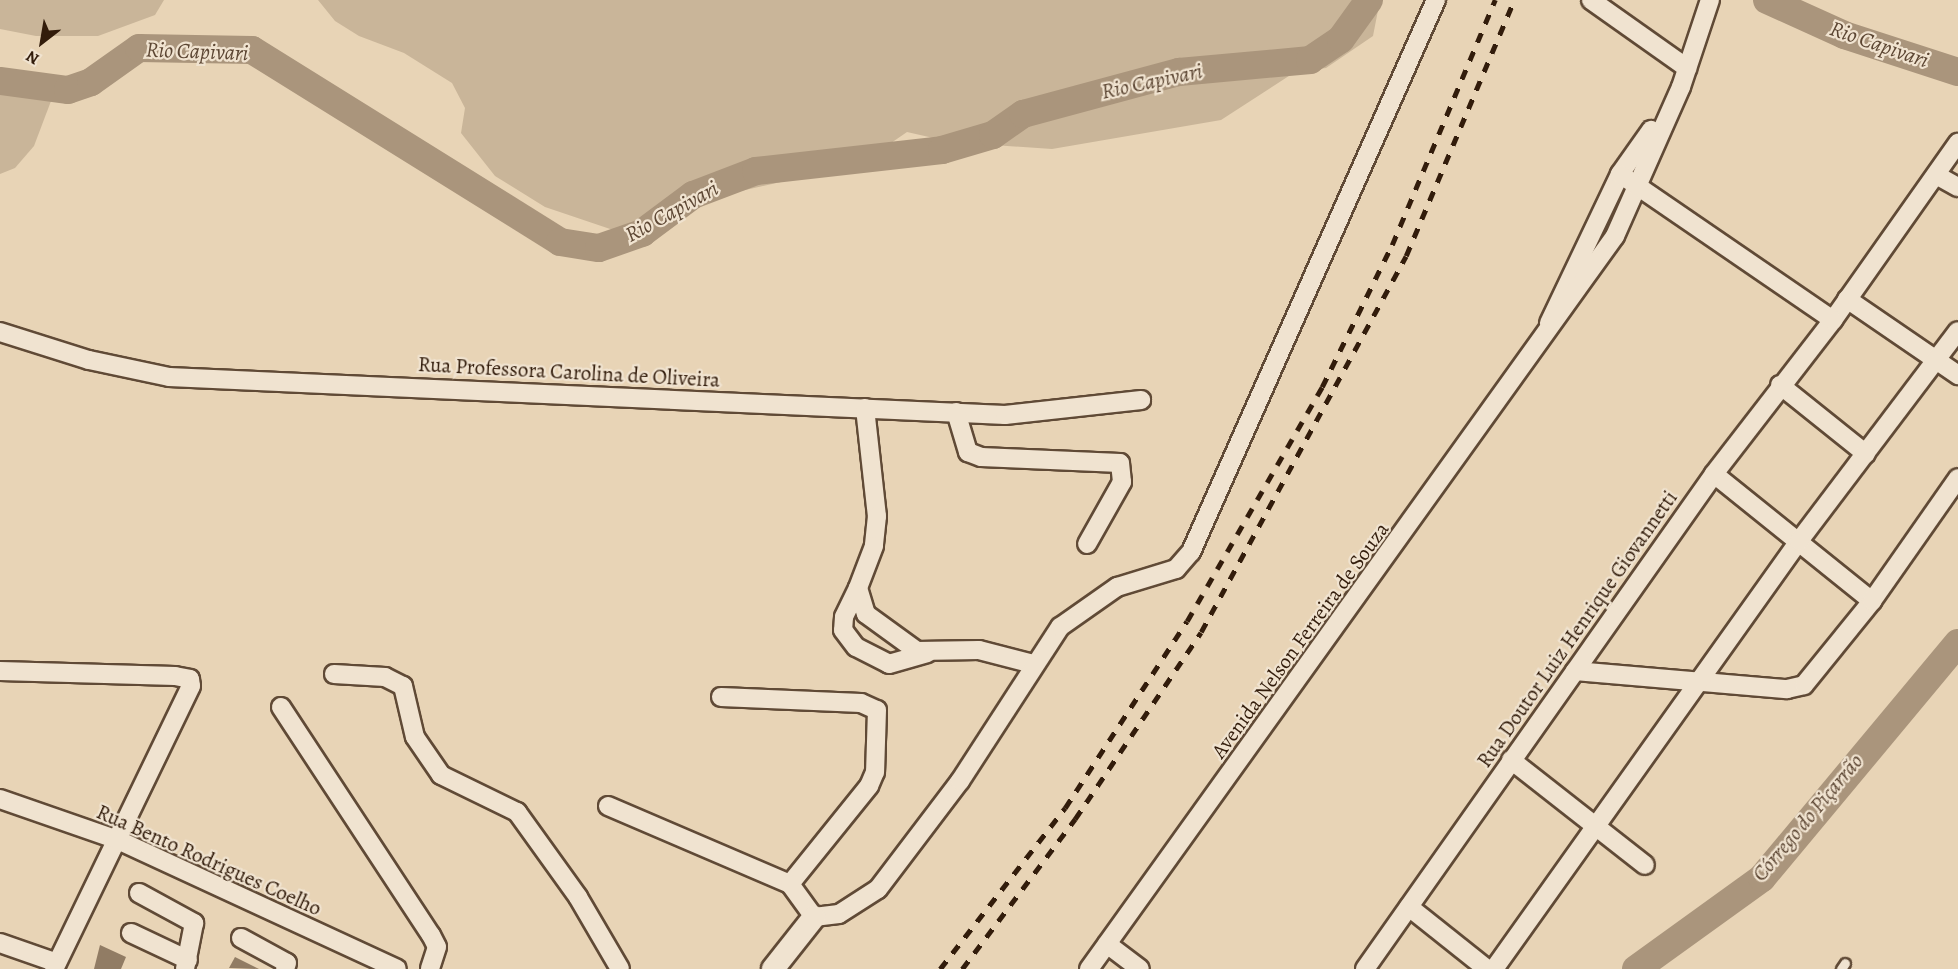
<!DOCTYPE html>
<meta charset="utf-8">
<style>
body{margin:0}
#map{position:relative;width:1958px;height:969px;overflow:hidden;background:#e8d4b6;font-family:Alegreya,serif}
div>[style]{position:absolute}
.green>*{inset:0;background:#c9b599}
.river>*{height:28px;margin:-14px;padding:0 14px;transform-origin:14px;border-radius:14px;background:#aa957c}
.building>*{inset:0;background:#917c64}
.roads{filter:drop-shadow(2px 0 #604a36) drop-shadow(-2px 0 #604a36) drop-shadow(0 2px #604a36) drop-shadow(0 -2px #604a36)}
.service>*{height:9px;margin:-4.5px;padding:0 4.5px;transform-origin:4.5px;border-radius:4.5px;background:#f0e3d0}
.minor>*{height:18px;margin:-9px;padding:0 9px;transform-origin:9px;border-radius:9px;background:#f0e3d0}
.tertiary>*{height:22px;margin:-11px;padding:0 11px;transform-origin:11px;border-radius:11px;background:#f0e3d0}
.rail>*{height:4.5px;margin-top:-2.25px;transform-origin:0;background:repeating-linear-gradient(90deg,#321c0b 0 10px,transparent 0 20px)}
span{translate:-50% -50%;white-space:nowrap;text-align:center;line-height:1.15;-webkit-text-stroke:4.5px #f0e3d0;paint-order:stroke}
.street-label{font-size:21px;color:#321c0b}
.water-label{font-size:22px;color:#5c4633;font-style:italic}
.north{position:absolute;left:12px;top:12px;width:60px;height:60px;-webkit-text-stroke:4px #f0e3d0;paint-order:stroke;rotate:211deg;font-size:16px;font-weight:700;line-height:24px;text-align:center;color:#321c0b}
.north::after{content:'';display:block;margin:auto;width:21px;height:27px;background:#321c0b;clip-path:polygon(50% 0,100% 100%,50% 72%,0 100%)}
</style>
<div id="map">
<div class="green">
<div style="clip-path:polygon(0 0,164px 0,155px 15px,98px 36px,36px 36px,0 29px)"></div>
<div style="clip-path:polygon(318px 0,1380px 0,1373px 36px,1326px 68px,1295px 72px,1221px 120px,1052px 149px,951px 142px,907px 132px,878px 152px,821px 173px,710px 198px,622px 233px,545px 207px,495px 176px,461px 133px,465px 108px,452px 83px,404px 53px,359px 36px,335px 21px)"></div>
<div style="clip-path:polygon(0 87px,51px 101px,34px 146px,15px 168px,0 174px)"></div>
</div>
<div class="river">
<div style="left:1767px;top:0;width:85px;rotate:24.4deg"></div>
<div style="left:1844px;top:35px;width:120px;rotate:18deg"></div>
<div style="left:0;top:81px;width:69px;rotate:7.5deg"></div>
<div style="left:68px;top:90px;width:24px;rotate:-19deg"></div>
<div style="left:91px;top:82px;width:59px;rotate:-35.3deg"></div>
<div style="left:139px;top:48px;width:113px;rotate:1deg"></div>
<div style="left:252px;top:50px;width:363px;rotate:31.9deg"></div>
<div style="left:560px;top:242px;width:39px;rotate:9deg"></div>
<div style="left:599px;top:248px;width:46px;rotate:-19.2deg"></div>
<div style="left:642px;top:233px;width:64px;rotate:-36.7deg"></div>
<div style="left:693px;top:195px;width:67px;rotate:-20.9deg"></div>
<div style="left:756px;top:171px;width:187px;rotate:-6.4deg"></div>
<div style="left:942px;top:150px;width:53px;rotate:-16.4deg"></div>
<div style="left:993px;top:135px;width:37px;rotate:-35deg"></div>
<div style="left:1023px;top:114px;width:162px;rotate:-15.1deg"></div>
<div style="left:1179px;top:72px;width:132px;rotate:-5.2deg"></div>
<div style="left:1310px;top:60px;width:37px;rotate:-34deg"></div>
<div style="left:1341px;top:39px;width:48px;rotate:-54.3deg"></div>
<div style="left:1636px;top:969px;width:155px;rotate:-35.8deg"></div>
<div style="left:1762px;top:878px;width:306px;rotate:-50.2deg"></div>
</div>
<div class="building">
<div style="clip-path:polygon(100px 945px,126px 957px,121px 969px,94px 969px)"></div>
<div style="clip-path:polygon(235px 957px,259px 969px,229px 968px)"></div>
</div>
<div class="roads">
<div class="service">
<div style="left:1841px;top:969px;width:7px;rotate:-56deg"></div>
</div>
<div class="minor">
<div style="left:1591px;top:0;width:118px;rotate:35.3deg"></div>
<div style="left:1938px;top:176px;width:23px;rotate:29deg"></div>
<div style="left:1847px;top:299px;width:135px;rotate:34.4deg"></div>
<div style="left:1833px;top:320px;width:217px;rotate:-54.8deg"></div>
<div style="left:1549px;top:323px;width:165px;rotate:-64.5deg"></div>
<div style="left:1620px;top:174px;width:54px;rotate:-54.8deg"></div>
<div style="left:0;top:332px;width:93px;rotate:17.5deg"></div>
<div style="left:89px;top:360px;width:82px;rotate:12deg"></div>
<div style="left:169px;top:377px;width:837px;rotate:2.6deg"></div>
<div style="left:1005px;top:415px;width:137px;rotate:-6.3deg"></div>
<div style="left:1780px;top:385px;width:110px;rotate:38.7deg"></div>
<div style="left:865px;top:408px;width:109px;rotate:83.7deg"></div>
<div style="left:877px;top:516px;width:30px;rotate:96deg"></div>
<div style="left:874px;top:546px;width:45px;rotate:110.9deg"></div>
<div style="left:858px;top:588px;width:27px;rotate:73deg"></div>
<div style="left:866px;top:614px;width:63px;rotate:36deg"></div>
<div style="left:917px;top:651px;width:62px;rotate:-0.9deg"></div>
<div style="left:979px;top:650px;width:56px;rotate:14.5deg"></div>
<div style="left:956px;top:412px;width:42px;rotate:73.3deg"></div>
<div style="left:968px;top:452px;width:14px;rotate:21deg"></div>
<div style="left:981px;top:457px;width:139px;rotate:2.5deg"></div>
<div style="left:1120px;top:463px;width:19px;rotate:84deg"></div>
<div style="left:1122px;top:482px;width:71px;rotate:119.4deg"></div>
<div style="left:1714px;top:474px;width:203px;rotate:38.8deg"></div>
<div style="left:858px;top:588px;width:32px;rotate:116deg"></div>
<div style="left:844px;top:617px;width:13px;rotate:94deg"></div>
<div style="left:843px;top:630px;width:21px;rotate:53deg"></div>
<div style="left:856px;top:647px;width:37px;rotate:27deg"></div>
<div style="left:889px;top:664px;width:40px;rotate:-16deg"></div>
<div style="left:0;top:671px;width:175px;rotate:1.6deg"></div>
<div style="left:175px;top:676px;width:15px;rotate:11deg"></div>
<div style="left:190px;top:679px;width:7px;rotate:82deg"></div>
<div style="left:191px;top:686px;width:314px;rotate:115.8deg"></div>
<div style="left:1575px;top:671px;width:213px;rotate:4.9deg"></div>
<div style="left:1787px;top:689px;width:17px;rotate:-13deg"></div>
<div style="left:1804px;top:685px;width:108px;rotate:-51deg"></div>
<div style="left:1872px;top:601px;width:150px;rotate:-55deg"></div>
<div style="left:334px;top:674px;width:51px;rotate:3.4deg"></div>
<div style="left:385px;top:677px;width:20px;rotate:27deg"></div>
<div style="left:403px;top:686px;width:52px;rotate:76.8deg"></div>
<div style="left:415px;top:737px;width:46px;rotate:55.6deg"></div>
<div style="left:441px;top:775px;width:85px;rotate:26deg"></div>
<div style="left:517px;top:812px;width:105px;rotate:54.3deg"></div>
<div style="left:578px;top:897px;width:83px;rotate:59.7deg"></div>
<div style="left:721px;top:697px;width:140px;rotate:2.5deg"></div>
<div style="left:861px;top:703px;width:17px;rotate:24deg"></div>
<div style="left:877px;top:710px;width:62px;rotate:91.8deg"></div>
<div style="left:875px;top:772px;width:15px;rotate:113deg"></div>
<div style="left:869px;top:786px;width:126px;rotate:128.9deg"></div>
<div style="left:281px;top:707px;width:273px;rotate:56.7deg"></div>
<div style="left:431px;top:935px;width:13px;rotate:63deg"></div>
<div style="left:437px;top:947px;width:23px;rotate:108deg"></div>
<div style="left:1511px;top:760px;width:170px;rotate:38.1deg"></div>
<div style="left:0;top:799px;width:125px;rotate:19.2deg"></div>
<div style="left:118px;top:840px;width:307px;rotate:24.8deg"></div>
<div style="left:608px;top:806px;width:198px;rotate:23.2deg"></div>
<div style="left:790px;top:884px;width:41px;rotate:54deg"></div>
<div style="left:814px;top:917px;width:25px;rotate:-7deg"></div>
<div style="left:839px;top:914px;width:46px;rotate:-32.7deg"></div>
<div style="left:878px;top:889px;width:136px;rotate:-52.8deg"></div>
<div style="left:960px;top:781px;width:184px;rotate:-57deg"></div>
<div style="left:1060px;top:627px;width:70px;rotate:-35.1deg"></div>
<div style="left:1117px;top:587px;width:62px;rotate:-17deg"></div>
<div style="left:1176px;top:569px;width:23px;rotate:-49deg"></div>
<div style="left:1191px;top:552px;width:604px;rotate:-66.07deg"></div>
<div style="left:139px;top:893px;width:63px;rotate:28.6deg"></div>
<div style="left:194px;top:923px;width:47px;rotate:101.1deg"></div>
<div style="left:1409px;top:907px;width:100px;rotate:38.5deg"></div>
<div style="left:131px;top:933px;width:63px;rotate:25.3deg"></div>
<div style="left:241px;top:938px;width:52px;rotate:28.5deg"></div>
<div style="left:287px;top:963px;width:6px;rotate:108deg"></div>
<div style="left:0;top:943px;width:60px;rotate:19.3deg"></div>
<div style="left:1107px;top:944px;width:41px;rotate:37.1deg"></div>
<div style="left:1089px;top:969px;width:902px;rotate:-54.34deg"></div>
<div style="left:1615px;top:236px;width:163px;rotate:-66.1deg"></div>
<div style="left:1681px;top:87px;width:92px;rotate:-71.6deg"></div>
<div style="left:1365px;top:969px;width:606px;rotate:-54.81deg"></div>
<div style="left:1714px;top:474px;width:195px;rotate:-52.3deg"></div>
<div style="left:1833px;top:320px;width:258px;rotate:-145.6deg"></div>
<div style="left:1494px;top:969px;width:526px;rotate:-54.53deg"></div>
<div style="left:1799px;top:541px;width:263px;rotate:-52.9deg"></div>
</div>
<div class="tertiary">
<div style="left:773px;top:969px;width:66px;rotate:-51.7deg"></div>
</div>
</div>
<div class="rail">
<div style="left:940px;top:969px;width:204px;rotate:-52.2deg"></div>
<div style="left:1065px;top:808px;width:223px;rotate:-56.9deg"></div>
<div style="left:1187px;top:621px;width:270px;rotate:-60deg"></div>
<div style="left:1322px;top:387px;width:158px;rotate:-63.8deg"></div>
<div style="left:1392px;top:245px;width:266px;rotate:-67.2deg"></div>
<div style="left:962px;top:969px;width:188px;rotate:-53deg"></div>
<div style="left:1075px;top:819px;width:225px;rotate:-56deg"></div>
<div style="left:1201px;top:632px;width:428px;rotate:-61.4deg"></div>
<div style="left:1406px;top:256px;width:278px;rotate:-67.1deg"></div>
</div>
<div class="street-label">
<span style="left:569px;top:372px;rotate:3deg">Rua Professora Carolina de Oliveira</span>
<span style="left:1577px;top:629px;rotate:-55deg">Rua Doutor Luiz Henrique Giovannetti</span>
<span style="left:1300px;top:640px;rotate:-54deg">Avenida Nelson Ferreira de Souza</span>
<span style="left:209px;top:860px;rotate:24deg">Rua Bento Rodrigues Coelho</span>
</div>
<div class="water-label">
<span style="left:1879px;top:45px;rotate:19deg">Rio Capivari</span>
<span style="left:197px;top:52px;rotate:2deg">Rio Capivari</span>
<span style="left:1152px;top:82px;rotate:-12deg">Rio Capivari</span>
<span style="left:672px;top:212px;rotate:-29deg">Rio Capivari</span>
<span style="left:1808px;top:818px;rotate:-50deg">Córrego do Piçarrão</span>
</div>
<div class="north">N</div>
</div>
